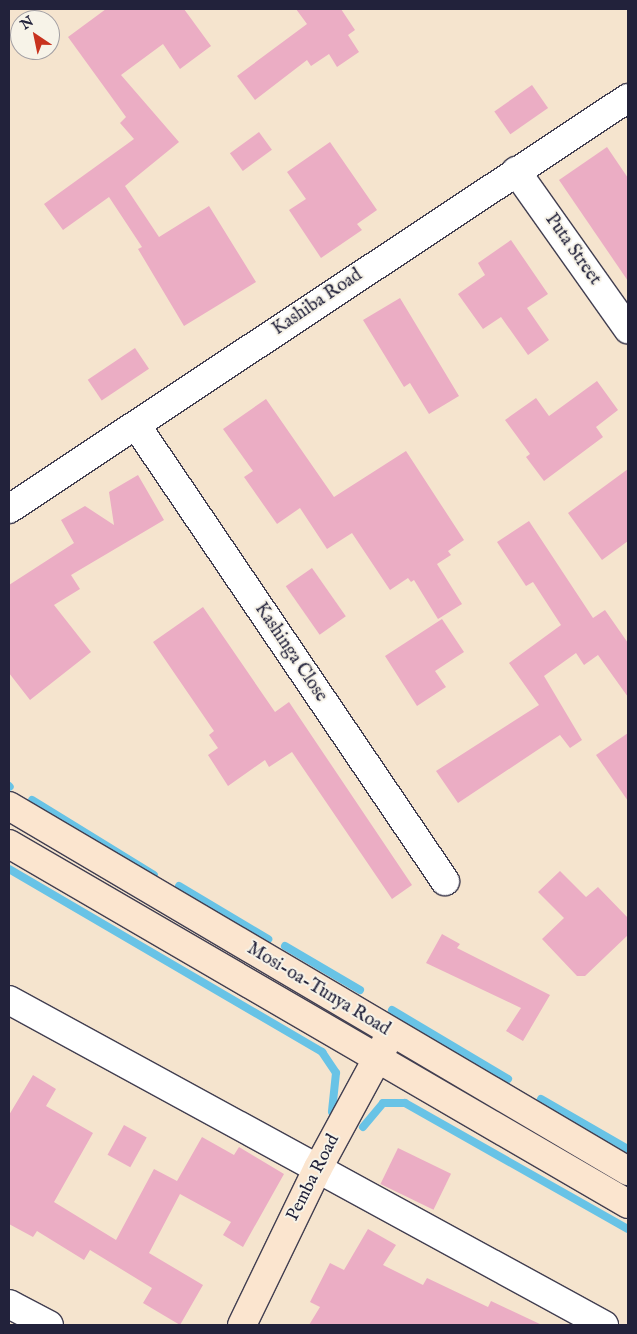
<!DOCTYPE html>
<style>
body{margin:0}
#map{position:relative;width:637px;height:1334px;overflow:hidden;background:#f5e4ce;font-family:"IM FELL English",serif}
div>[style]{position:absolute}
.stream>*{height:8px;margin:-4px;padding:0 4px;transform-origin:4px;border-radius:4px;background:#68c3e6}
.building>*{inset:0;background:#ebadc4;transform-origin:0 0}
.roads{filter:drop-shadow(1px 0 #423f51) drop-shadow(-1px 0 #423f51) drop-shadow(0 1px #423f51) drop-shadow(0 -1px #423f51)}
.street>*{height:28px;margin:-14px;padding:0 14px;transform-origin:14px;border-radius:14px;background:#fff}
.secondary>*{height:28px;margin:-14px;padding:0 14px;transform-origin:14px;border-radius:14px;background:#fbe5cf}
span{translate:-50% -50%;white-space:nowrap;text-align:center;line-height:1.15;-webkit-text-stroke:4px #f7f3e8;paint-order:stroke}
.street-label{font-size:18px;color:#22223b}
.frame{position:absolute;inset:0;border:10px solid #22223b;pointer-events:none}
.north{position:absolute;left:10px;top:10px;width:50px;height:50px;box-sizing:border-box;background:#f7f3e8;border:1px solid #a29fa3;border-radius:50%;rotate:326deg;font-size:14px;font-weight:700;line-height:20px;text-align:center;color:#22223b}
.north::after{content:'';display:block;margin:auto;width:18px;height:22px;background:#c8321e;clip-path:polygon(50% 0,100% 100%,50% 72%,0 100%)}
</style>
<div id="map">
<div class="stream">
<div style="left:9px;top:786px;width:1px;rotate:45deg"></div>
<div style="left:32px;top:800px;width:143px;rotate:31.6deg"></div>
<div style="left:9px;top:869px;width:363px;rotate:30.3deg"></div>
<div style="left:322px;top:1052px;width:25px;rotate:56deg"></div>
<div style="left:336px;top:1073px;width:39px;rotate:96deg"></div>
<div style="left:179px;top:886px;width:104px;rotate:30.8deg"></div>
<div style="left:285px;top:946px;width:87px;rotate:30.4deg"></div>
<div style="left:392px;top:1010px;width:135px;rotate:30.7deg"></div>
<div style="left:541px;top:1099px;width:100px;rotate:29.9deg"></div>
<div style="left:363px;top:1127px;width:31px;rotate:-50deg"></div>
<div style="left:383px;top:1103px;width:22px"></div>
<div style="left:405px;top:1103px;width:256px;rotate:29.5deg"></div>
</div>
<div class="building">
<div style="clip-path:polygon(106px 9px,184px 9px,211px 46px,180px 69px,163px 44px,121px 75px,179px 142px,125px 186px,159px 237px,209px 206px,256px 282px,184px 326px,138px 249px,142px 247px,109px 197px,63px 230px,44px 204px,134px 139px,120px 123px,126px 117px,68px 37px)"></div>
<div style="clip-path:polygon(296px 9px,341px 9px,355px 30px,348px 35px,359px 52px,337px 67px,329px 54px,311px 66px,307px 60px,255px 100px,237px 76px,307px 24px)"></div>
<div style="left:532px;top:85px;width:28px;height:46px;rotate:55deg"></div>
<div style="left:259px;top:132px;width:22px;height:36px;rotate:54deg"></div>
<div style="clip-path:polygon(330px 142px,377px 210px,357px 224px,362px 230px,321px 258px,289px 210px,306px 199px,287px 172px)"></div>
<div style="clip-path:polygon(607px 147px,628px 178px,628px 281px,559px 180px)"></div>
<div style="clip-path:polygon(511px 240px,548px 294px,527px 308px,549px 340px,528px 355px,501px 317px,483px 329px,458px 294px,485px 275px,478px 263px)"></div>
<div style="clip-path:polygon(400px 298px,459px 396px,429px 414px,410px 383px,404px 387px,363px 320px)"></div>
<div style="left:135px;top:348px;width:25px;height:57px;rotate:56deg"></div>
<div style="clip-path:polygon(597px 381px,618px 410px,596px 427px,603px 437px,544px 481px,526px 457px,530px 454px,505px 420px,536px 398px,549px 416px)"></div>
<div style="clip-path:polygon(266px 399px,334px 497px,406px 451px,464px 540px,448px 551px,451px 555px,437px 564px,462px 604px,438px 619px,414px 580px,411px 582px,408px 578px,390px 590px,352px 533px,327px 549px,300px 508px,277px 524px,244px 477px,253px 471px,223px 429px)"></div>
<div style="clip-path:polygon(628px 469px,628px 541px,602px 560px,568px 513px)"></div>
<div style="clip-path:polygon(138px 475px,164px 520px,71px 575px,80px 589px,54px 605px,91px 652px,30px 700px,9px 673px,9px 585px,74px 543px,61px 520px,85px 506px,114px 525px,109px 492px)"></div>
<div style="clip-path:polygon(529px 521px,593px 618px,605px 610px,628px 643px,628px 697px,598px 655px,584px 665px,576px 653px,544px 676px,582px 740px,570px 748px,560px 735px,458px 803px,436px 771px,539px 705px,509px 663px,561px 625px,533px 582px,526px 586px,497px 542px)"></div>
<div style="left:312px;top:568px;width:59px;height:32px;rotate:55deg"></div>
<div style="clip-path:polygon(203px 607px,275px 712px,289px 702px,412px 885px,392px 899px,292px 752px,269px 767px,265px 760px,228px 786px,208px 755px,218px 748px,209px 735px,214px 731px,153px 642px)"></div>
<div style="clip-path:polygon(442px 619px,464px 652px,435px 671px,446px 687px,417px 706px,385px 656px)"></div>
<div style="clip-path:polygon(628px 733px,628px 801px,596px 755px)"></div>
<div style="clip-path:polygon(560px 871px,586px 897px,598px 887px,628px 918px,628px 935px,585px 976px,577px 976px,542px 939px,564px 918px,538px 892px)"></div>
<div style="clip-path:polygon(442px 934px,460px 944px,457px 948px,550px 995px,523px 1041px,506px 1031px,521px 1008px,426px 963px)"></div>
<div style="clip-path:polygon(33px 1075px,56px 1089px,46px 1106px,93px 1133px,54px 1202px,116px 1240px,154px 1169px,177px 1181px,202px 1137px,234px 1155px,239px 1147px,284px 1174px,243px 1247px,223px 1235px,231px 1222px,180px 1194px,149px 1253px,203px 1285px,180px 1325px,143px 1303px,152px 1288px,90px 1250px,84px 1260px,37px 1231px,33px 1237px,9px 1224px,9px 1115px)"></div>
<div style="left:124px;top:1125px;width:26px;height:34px;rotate:29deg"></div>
<div style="left:398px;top:1148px;width:59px;height:40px;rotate:26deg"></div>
<div style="clip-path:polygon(368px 1229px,396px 1245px,383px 1265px,423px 1285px,427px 1278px,488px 1307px,491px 1301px,542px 1325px,309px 1325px,320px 1307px,310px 1302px,330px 1263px,344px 1270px)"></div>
</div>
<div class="roads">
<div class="street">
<div style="left:516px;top:171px;width:194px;rotate:54.7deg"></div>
<div style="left:136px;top:425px;width:551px;rotate:55.88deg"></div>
<div style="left:9px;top:509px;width:743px;rotate:-33.58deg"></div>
<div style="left:9px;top:1000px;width:678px;rotate:28.64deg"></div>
<div style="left:9px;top:1304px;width:45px;rotate:27.7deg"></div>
</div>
<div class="secondary">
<div style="left:9px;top:806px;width:719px;rotate:30.53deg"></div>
<div style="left:9px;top:844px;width:716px;rotate:30.18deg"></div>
<div style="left:242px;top:1325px;width:174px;rotate:-64.2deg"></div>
<div style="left:318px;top:1168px;width:141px;rotate:-61.6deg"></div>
</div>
</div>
<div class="street-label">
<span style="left:572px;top:250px;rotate:55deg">Puta Street</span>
<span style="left:318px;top:303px;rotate:-34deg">Kashiba Road</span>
<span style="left:290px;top:653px;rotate:56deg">Kashinga Close</span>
<span style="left:318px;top:990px;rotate:31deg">Mosi-oa-Tunya Road</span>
<span style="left:314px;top:1178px;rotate:-63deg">Pemba Road</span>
</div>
<div class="frame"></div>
<div class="north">N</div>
</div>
